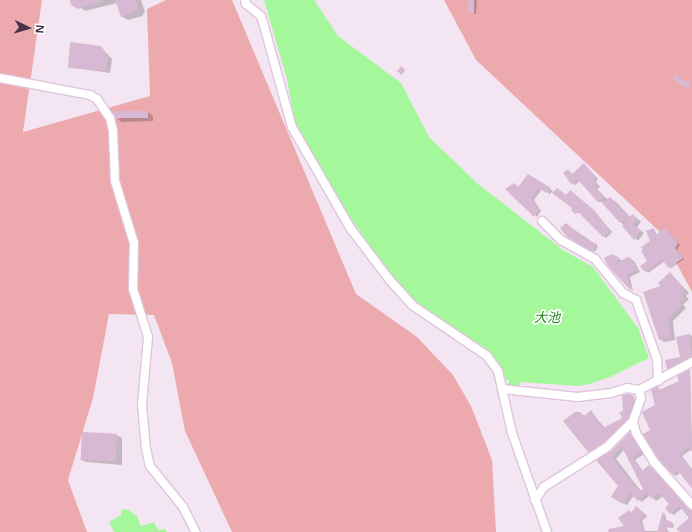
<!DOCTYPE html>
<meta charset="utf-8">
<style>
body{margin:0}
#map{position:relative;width:692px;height:532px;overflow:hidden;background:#f4e5f2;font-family:"Open Sans","Noto Sans JP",sans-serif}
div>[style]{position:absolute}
.green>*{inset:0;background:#edaaae}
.water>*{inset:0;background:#a5f79b}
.shadow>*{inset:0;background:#0003}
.building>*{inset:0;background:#d7b9d4;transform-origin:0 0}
.roads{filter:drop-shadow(1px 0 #dfc4db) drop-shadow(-1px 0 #dfc4db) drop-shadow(0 1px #dfc4db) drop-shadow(0 -1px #dfc4db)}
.street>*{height:8px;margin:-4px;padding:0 4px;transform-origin:4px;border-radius:4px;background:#fff}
span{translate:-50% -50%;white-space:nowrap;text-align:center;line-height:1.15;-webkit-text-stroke:3.5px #fff;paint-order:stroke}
.water-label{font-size:13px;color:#26811d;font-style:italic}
.north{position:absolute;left:8px;top:8px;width:40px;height:40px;-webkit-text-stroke:3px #fff;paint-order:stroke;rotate:95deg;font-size:11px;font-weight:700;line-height:16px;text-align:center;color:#483446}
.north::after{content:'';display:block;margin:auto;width:14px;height:18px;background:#483446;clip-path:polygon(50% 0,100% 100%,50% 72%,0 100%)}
</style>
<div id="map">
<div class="green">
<div style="clip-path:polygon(0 0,42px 0,23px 132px,150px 96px,147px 9px,166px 0,232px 0,356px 294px,417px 337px,453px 375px,471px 406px,492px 460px,496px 532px,232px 532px,185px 431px,172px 363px,154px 315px,109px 314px,93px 398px,68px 480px,87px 532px,0 532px)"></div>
<div style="clip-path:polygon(444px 0,692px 0,692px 292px,659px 231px,476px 60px)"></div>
</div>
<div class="water">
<div style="clip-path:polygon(264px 0,314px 0,338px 36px,401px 83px,429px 137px,478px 184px,563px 250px,593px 267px,638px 328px,649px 358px,610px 377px,589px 384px,579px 386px,520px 382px,519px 387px,508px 386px,509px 380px,506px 380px,502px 367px,490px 352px,478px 343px,460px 336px,414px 300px,387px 270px,329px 187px,296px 128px,287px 79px)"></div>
<div style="clip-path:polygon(122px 509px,128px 510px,137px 516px,141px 526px,154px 522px,158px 530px,165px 529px,167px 532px,114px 532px,109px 522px,121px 515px)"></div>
</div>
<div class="shadow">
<div style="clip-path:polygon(71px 0,141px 0,145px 12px,142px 16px,128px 20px,121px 16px,117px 3px,85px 11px)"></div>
<div style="clip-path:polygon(469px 0,477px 0,476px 14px,468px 12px)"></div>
<div style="clip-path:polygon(101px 47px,112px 59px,110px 73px,69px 67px)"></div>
<div style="clip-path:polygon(148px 112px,153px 116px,153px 121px,122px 122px,117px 119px)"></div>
<div style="clip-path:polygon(584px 165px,598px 179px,596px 182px,600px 187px,597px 189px,608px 200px,610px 198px,615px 201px,631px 218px,636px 218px,641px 221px,637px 228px,644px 233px,638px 241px,603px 202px,598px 202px,580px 181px,575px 185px,572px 183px,568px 170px,574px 175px)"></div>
<div style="clip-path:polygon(529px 175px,553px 191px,550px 194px,542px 189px,534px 200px,541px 211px,537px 217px,514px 184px,519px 188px)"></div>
<div style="clip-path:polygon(573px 193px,595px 212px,612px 232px,606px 238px,580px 213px,575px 213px,567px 196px)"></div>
<div style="clip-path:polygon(566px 224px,598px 246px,595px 252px,569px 237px)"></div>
<div style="clip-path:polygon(654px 229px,657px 235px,666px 230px,680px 245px,677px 250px,684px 259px,671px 268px,665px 261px,648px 273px,642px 266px,649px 261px)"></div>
<div style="clip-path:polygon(612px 255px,623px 261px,630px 259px,634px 261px,640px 272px,630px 277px,633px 291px,608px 265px)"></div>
<div style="clip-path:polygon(670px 273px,689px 293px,686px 296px,689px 299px,683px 305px,686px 308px,673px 321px,675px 340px,664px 342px,660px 339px,661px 286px)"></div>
<div style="clip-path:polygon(690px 335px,692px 336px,692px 359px,671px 370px,668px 368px,681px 357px)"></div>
<div style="clip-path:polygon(690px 370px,692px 449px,682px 456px,692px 469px,692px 488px,680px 473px,676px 476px,674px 475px,659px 458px,651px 431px,658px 388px,661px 391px,681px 382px,678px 377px)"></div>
<div style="clip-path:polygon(632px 395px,636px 402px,631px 418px,607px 444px,592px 453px,565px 421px,580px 413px,585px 416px,591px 412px,605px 428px,623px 418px)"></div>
<div style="clip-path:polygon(evenodd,630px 433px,644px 454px,635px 460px,643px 471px,649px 466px,653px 468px,692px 510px,692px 532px,682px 532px,690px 518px,682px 508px,674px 515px,671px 513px,671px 504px,663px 496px,656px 501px,650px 495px,642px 502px,634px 495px,627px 505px,623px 503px,611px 452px,630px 433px,624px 450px,644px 489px,641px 491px,616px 459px,624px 450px)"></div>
<div style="clip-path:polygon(117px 435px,122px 438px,122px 465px,86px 462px,81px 460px)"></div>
<div style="clip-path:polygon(639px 509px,647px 516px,642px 521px,645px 531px,659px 531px,664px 512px,667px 521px,674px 524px,673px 528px,666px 527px,669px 532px,608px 532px,625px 527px,629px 511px,632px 513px)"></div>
</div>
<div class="building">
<div style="clip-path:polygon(70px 0,103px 0,103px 1px,78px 9px,71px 5px)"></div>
<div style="clip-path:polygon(115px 0,136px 0,138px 10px,121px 17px)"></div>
<div style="left:468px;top:0;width:6px;height:13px"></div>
<div style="clip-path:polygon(70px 42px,101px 46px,108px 56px,106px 71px,68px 68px)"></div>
<div style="clip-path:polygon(401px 66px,405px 70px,402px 75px,397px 71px)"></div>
<div style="clip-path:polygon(675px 75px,691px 84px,688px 89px,673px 79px)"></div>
<div style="left:148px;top:111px;width:7px;height:35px;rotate:90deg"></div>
<div style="clip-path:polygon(584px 163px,596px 177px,593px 180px,597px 184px,595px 187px,604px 197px,598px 202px,577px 179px,571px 184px,563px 173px,568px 169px,572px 174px)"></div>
<div style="clip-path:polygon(528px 174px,551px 188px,546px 193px,539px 188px,531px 198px,539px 209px,534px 217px,505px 189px,514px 183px,518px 187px)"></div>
<div style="clip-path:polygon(557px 188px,566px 195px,570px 190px,593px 209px,610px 231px,603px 237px,578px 212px,575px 214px,571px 210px,572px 208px,552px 193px)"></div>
<div style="clip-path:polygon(610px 197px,629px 218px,632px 214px,637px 218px,633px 225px,641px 230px,634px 240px,622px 226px,628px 217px,620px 223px,602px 203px)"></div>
<div style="clip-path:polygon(566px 223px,585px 239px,597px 244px,593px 252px,568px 238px,560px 228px)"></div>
<div style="clip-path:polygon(664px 227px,678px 243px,675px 248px,683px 258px,669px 268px,662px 260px,645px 272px,640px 266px,647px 261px,641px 251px,643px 250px,641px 247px,650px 241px,646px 231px,654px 228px,656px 235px)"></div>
<div style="clip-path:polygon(612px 254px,620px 258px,614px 266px,627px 257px,631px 258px,637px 270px,627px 275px,631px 291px,608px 266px,604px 258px)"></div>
<div style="clip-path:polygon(670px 272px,685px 290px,682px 293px,685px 296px,679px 302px,682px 305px,668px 318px,671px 338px,659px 340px,643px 292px,660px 286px,658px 283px)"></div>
<div style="clip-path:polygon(690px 334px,692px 356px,667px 369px,665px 360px,680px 357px,676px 337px)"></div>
<div style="clip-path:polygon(690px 369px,692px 452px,689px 447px,680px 454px,692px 470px,692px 488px,678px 471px,673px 475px,658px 459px,643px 434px,650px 430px,642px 412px,655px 405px,651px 390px,658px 386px,659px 390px,679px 381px,677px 376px)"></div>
<div style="clip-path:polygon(627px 394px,633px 395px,634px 399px,628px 418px,604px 443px,588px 452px,563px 421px,575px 412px,580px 412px,584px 416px,591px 410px,603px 428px,622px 418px,619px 412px,623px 411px,622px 395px)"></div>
<div style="left:82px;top:432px;width:35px;height:28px;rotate:3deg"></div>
<div style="clip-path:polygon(evenodd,630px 432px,641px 452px,632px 457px,642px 471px,649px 465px,692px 510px,692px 532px,680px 532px,676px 529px,689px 518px,679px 506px,670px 514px,665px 508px,669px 504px,659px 493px,652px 499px,647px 493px,638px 501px,630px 493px,623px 504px,611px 497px,618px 486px,596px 460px,611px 451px,630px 432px,622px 447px,643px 489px,639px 491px,616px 463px,613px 456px,622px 447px)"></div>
<div style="clip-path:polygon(636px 506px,645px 514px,640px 520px,644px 532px,609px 532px,608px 529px,624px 526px,618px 518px,629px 510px,631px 513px)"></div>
<div style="clip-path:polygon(663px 511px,664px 519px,672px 522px,671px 528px,665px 526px,666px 532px,657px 532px)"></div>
</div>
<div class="roads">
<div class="street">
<div style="left:245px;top:0;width:4px;rotate:76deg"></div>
<div style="left:246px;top:4px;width:19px;rotate:39deg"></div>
<div style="left:261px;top:16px;width:6px;rotate:72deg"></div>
<div style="left:263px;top:22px;width:109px;rotate:74.6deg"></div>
<div style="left:292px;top:127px;width:118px;rotate:60deg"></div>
<div style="left:351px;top:229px;width:61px;rotate:52.9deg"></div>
<div style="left:388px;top:278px;width:36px;rotate:48deg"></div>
<div style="left:412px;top:305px;width:91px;rotate:34.2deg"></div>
<div style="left:487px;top:356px;width:19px;rotate:54deg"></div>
<div style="left:498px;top:371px;width:64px;rotate:77.3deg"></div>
<div style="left:512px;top:433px;width:105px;rotate:70.5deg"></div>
<div style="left:0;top:78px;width:92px;rotate:10.7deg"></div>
<div style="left:90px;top:95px;width:8px;rotate:30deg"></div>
<div style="left:97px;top:99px;width:23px;rotate:56deg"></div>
<div style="left:110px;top:118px;width:13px;rotate:77deg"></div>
<div style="left:113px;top:131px;width:50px;rotate:87.7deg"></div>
<div style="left:115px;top:181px;width:65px;rotate:73deg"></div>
<div style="left:134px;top:243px;width:46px;rotate:91.2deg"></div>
<div style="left:133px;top:289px;width:50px;rotate:72.6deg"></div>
<div style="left:148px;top:337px;width:68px;rotate:95deg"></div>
<div style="left:142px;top:405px;width:44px;rotate:84.8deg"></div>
<div style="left:146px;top:449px;width:17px;rotate:77deg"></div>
<div style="left:150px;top:466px;width:53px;rotate:51.2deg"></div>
<div style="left:183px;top:507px;width:28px;rotate:63deg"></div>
<div style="left:542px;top:221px;width:27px;rotate:45deg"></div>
<div style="left:561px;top:240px;width:39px;rotate:29deg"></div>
<div style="left:595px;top:259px;width:44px;rotate:50.5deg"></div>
<div style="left:623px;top:293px;width:15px;rotate:28deg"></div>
<div style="left:636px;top:300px;width:63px;rotate:70.4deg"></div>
<div style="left:657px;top:359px;width:22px;rotate:87deg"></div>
<div style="left:502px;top:389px;width:76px;rotate:6deg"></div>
<div style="left:578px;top:397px;width:33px;rotate:-7deg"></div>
<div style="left:611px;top:393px;width:17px;rotate:-17deg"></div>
<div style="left:627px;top:388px;width:12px;rotate:9deg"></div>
<div style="left:639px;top:390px;width:8px;rotate:76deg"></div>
<div style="left:641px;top:398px;width:24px;rotate:109deg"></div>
<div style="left:633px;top:421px;width:37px;rotate:135deg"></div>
<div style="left:607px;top:447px;width:75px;rotate:147.6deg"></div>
<div style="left:544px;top:487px;width:16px;rotate:125deg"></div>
<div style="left:639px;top:390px;width:60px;rotate:-27.8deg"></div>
<div style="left:633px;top:421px;width:12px;rotate:76deg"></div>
<div style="left:636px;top:433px;width:34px;rotate:58deg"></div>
<div style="left:654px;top:462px;width:57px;rotate:48.5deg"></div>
</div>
</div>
<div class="water-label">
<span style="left:547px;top:317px">大池</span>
</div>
<div class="north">N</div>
</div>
